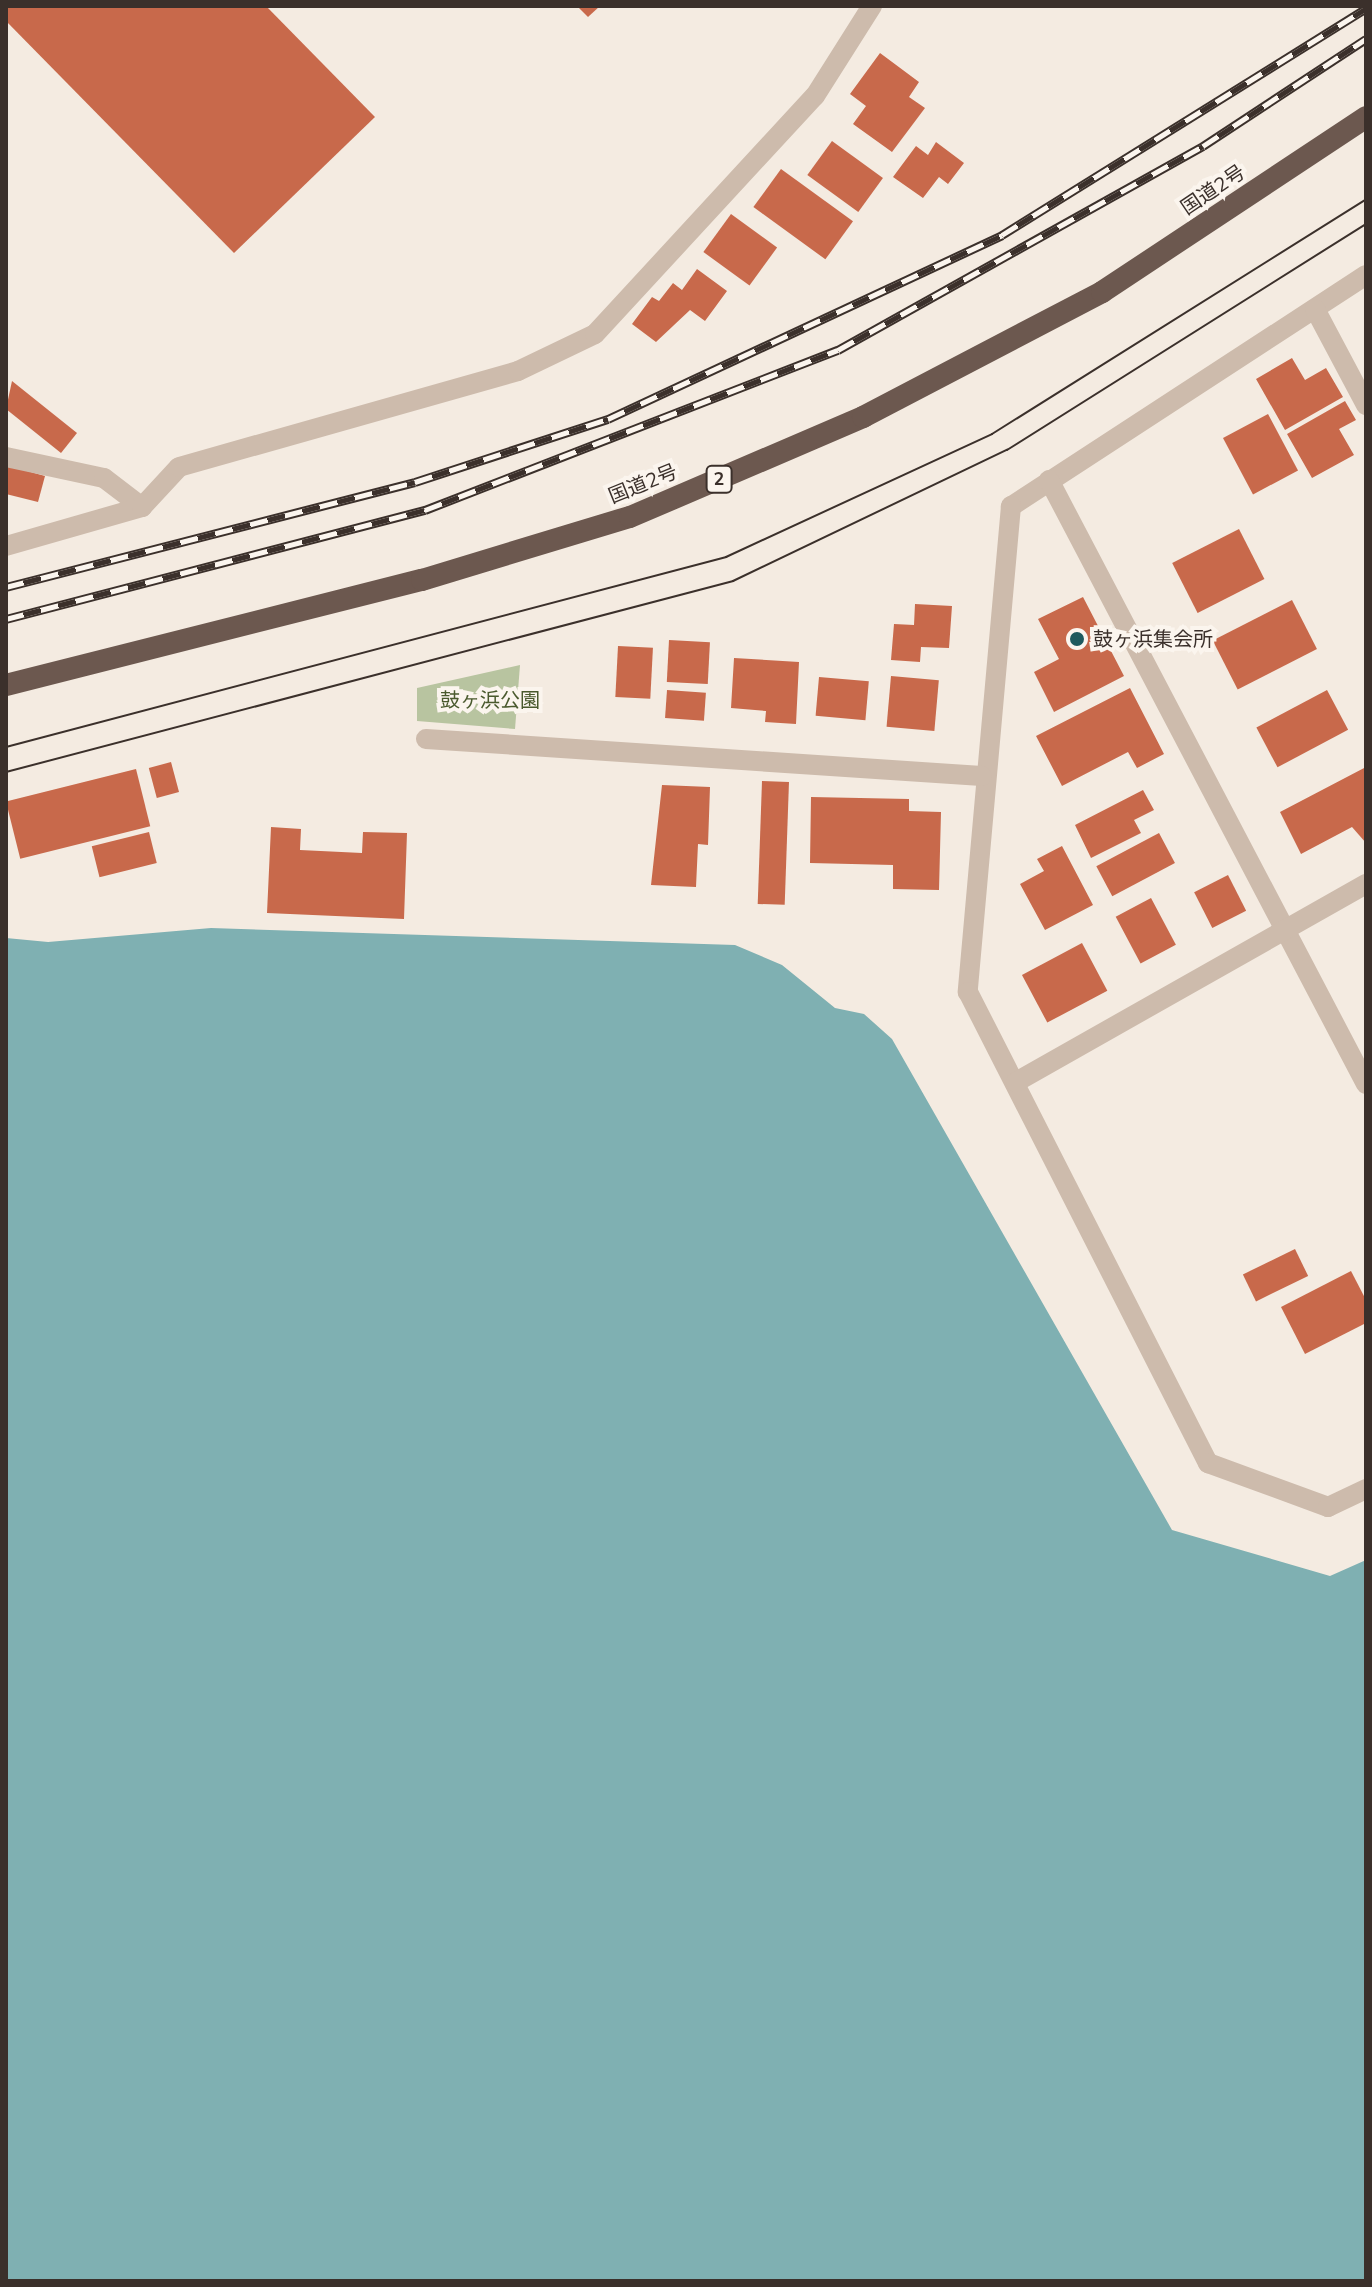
<!DOCTYPE html>
<meta charset="utf-8">
<style>
body{margin:0}
#map{position:relative;width:1372px;height:2287px;overflow:hidden;background:#f4ebe1;font-family:"Nunito Sans","Noto Sans JP",sans-serif}
div>[style]{position:absolute}
.green>*{inset:0;background:#b8c4a0}
.water>*{inset:0;background:#7fb0b2}
.building>*{inset:0;background:#c8694b;transform-origin:0 0}
.minor>*{height:20px;margin:-10px;padding:0 10px;transform-origin:10px;border-radius:10px;background:#cdbbac}
.tertiary>*{height:20px;margin:-10px;padding:0 10px;transform-origin:10px;border-radius:10px;background:#cdbbac}
.trunk>*{height:22px;margin:-11px;padding:0 11px;transform-origin:11px;border-radius:11px;background:#6c584f}
.tram>*{height:2px;margin:-1px;padding:0 1px;transform-origin:1px;border-radius:1px;background:#3b302b}
.rail>*{height:9px;margin-top:-4.5px;transform-origin:0;background:repeating-linear-gradient(90deg,#fbf5ee 0 18px,#3b302b 0 36px);box-sizing:border-box;border-block:2px solid #3b302b}
.dots>*{width:22px;height:22px;translate:-50% -50%;box-sizing:border-box;border:4px solid #fbf5ee;border-radius:50%}
span{translate:-50% -50%;white-space:nowrap;text-align:center;line-height:1.15;-webkit-text-stroke:8px #fbf5ee;paint-order:stroke}
.shield-label span{padding:2px 6px;background:#fbf5ee;border:2px solid;border-radius:6px;-webkit-text-stroke-width:0}
.shield-label{font-size:18px;color:#3b302b;font-weight:700}
.street-label{font-size:20px;color:#3b302b}
.poi-label{font-size:20px;color:#3b302b}
.left{translate:0 -50%;text-align:left}
.park-label{font-size:20px;color:#4a5a2e}
.frame{position:absolute;inset:0;border:8px solid #3b302b;pointer-events:none}
</style>
<div id="map">
<div class="green">
<div style="clip-path:polygon(520px 665px,515px 729px,417px 721px,417px 688px)"></div>
</div>
<div class="water">
<div style="clip-path:polygon(211px 928px,735px 945px,782px 965px,835px 1008px,864px 1014px,892px 1039px,1172px 1530px,1330px 1576px,1366px 1560px,1366px 2281px,6px 2281px,6px 938px,48px 942px)"></div>
</div>
<div class="building">
<div style="clip-path:polygon(6px 6px,266px 6px,375px 117px,234px 253px,6px 21px)"></div>
<div style="clip-path:polygon(577px 6px,600px 6px,588px 17px)"></div>
<div style="clip-path:polygon(880px 53px,919px 82px,909px 97px,925px 108px,892px 152px,853px 124px,866px 106px,850px 94px)"></div>
<div style="left:832px;top:141px;width:63px;height:42px;rotate:36deg"></div>
<div style="clip-path:polygon(936px 142px,964px 163px,948px 184px,939px 177px,923px 198px,893px 177px,916px 146px,928px 155px)"></div>
<div style="left:781px;top:169px;width:89px;height:47px;rotate:36deg"></div>
<div style="left:731px;top:214px;width:57px;height:47px;rotate:36deg"></div>
<div style="clip-path:polygon(697px 269px,727px 291px,705px 321px,690px 310px,656px 342px,632px 324px,652px 297px,659px 301px,673px 283px,682px 290px)"></div>
<div style="clip-path:polygon(1292px 358px,1305px 380px,1326px 368px,1343px 397px,1285px 430px,1256px 379px)"></div>
<div style="clip-path:polygon(12px 381px,77px 433px,61px 453px,6px 409px)"></div>
<div style="clip-path:polygon(1345px 401px,1356px 420px,1339px 429px,1354px 455px,1312px 478px,1287px 434px)"></div>
<div style="left:1268px;top:414px;width:64px;height:51px;rotate:62deg"></div>
<div style="clip-path:polygon(6px 465px,45px 476px,38px 502px,6px 494px)"></div>
<div style="left:1239px;top:529px;width:56px;height:75px;rotate:63deg"></div>
<div style="clip-path:polygon(1083px 597px,1124px 676px,1054px 712px,1034px 672px,1059px 659px,1038px 619px)"></div>
<div style="left:1292px;top:600px;width:55px;height:89px;rotate:63deg"></div>
<div style="clip-path:polygon(915px 604px,952px 606px,949px 648px,921px 647px,920px 662px,891px 660px,894px 624px,914px 625px)"></div>
<div style="left:669px;top:640px;width:41px;height:42px;rotate:3deg"></div>
<div style="left:618px;top:646px;width:35px;height:51px;rotate:3deg"></div>
<div style="clip-path:polygon(734px 658px,799px 662px,796px 724px,765px 722px,766px 711px,731px 708px)"></div>
<div style="left:891px;top:676px;width:48px;height:51px;rotate:5deg"></div>
<div style="left:819px;top:677px;width:50px;height:39px;rotate:5deg"></div>
<div style="clip-path:polygon(1130px 688px,1164px 754px,1137px 768px,1128px 752px,1062px 786px,1036px 736px)"></div>
<div style="left:667px;top:690px;width:39px;height:28px;rotate:4deg"></div>
<div style="left:1327px;top:690px;width:45px;height:80px;rotate:62deg"></div>
<div style="left:171px;top:762px;width:31px;height:23px;rotate:75deg"></div>
<div style="clip-path:polygon(1366px 767px,1366px 843px,1352px 827px,1301px 854px,1280px 812px)"></div>
<div style="left:136px;top:769px;width:59px;height:134px;rotate:76deg"></div>
<div style="left:762px;top:781px;width:27px;height:123px;rotate:2deg"></div>
<div style="clip-path:polygon(662px 785px,710px 787px,708px 845px,698px 844px,696px 887px,651px 885px)"></div>
<div style="clip-path:polygon(1143px 790px,1154px 810px,1134px 820px,1141px 833px,1091px 858px,1075px 825px)"></div>
<div style="clip-path:polygon(811px 797px,909px 799px,909px 811px,941px 812px,939px 890px,893px 889px,893px 865px,810px 863px)"></div>
<div style="clip-path:polygon(271px 827px,301px 829px,300px 850px,362px 853px,363px 832px,407px 833px,404px 919px,267px 913px)"></div>
<div style="left:149px;top:832px;width:32px;height:59px;rotate:76deg"></div>
<div style="left:1159px;top:833px;width:34px;height:71px;rotate:62deg"></div>
<div style="clip-path:polygon(1062px 846px,1093px 905px,1045px 930px,1020px 884px,1044px 871px,1037px 859px)"></div>
<div style="left:1228px;top:875px;width:40px;height:38px;rotate:63deg"></div>
<div style="left:1151px;top:898px;width:53px;height:40px;rotate:62deg"></div>
<div style="left:1082px;top:943px;width:54px;height:68px;rotate:62deg"></div>
<div style="left:1295px;top:1249px;width:30px;height:58px;rotate:64deg"></div>
<div style="clip-path:polygon(1351px 1271px,1366px 1300px,1366px 1323px,1305px 1354px,1281px 1307px)"></div>
</div>
<div class="minor">
<div style="left:1366px;top:275px;width:424px;rotate:146.9deg"></div>
<div style="left:1011px;top:506px;width:488px;rotate:95.1deg"></div>
<div style="left:968px;top:992px;width:529px;rotate:63deg"></div>
<div style="left:1208px;top:1463px;width:128px;rotate:20.1deg"></div>
<div style="left:1328px;top:1507px;width:42px;rotate:-25.3deg"></div>
<div style="left:1315px;top:309px;width:109px;rotate:62deg"></div>
<div style="left:6px;top:457px;width:100px;rotate:12.1deg"></div>
<div style="left:104px;top:478px;width:48px;rotate:37.3deg"></div>
<div style="left:1049px;top:480px;width:682px;rotate:62.31deg"></div>
<div style="left:6px;top:546px;width:141px;rotate:-16deg"></div>
<div style="left:142px;top:507px;width:54px;rotate:-47.2deg"></div>
<div style="left:179px;top:467px;width:352px;rotate:-15.8deg"></div>
<div style="left:518px;top:371px;width:85px;rotate:-25.7deg"></div>
<div style="left:426px;top:739px;width:557px;rotate:3.81deg"></div>
<div style="left:1016px;top:1082px;width:402px;rotate:-29.5deg"></div>
</div>
<div class="tertiary">
<div style="left:595px;top:334px;width:324px;rotate:-47.3deg"></div>
<div style="left:815px;top:96px;width:107px;rotate:-57.7deg"></div>
</div>
<div class="trunk">
<div style="left:6px;top:685px;width:429px;rotate:-14.2deg"></div>
<div style="left:422px;top:580px;width:217px;rotate:-16.9deg"></div>
<div style="left:630px;top:517px;width:254px;rotate:-23.2deg"></div>
<div style="left:863px;top:417px;width:270px;rotate:-27.6deg"></div>
<div style="left:1102px;top:292px;width:317px;rotate:-33.5deg"></div>
</div>
<div class="tram">
<div style="left:6px;top:747px;width:745px;rotate:-14.78deg"></div>
<div style="left:726px;top:557px;width:293px;rotate:-24.8deg"></div>
<div style="left:992px;top:434px;width:442px;rotate:-32.1deg"></div>
<div style="left:6px;top:772px;width:752px;rotate:-14.72deg"></div>
<div style="left:733px;top:581px;width:304px;rotate:-25.6deg"></div>
<div style="left:1007px;top:450px;width:424px;rotate:-32.2deg"></div>
</div>
<div class="rail">
<div style="left:6px;top:587px;width:422px;rotate:-14.4deg"></div>
<div style="left:415px;top:482px;width:203px;rotate:-18.1deg"></div>
<div style="left:608px;top:419px;width:435px;rotate:-25deg"></div>
<div style="left:1002px;top:235px;width:429px;rotate:-31.9deg"></div>
<div style="left:6px;top:619px;width:433px;rotate:-14.6deg"></div>
<div style="left:425px;top:510px;width:443px;rotate:-21.2deg"></div>
<div style="left:838px;top:350px;width:418px;rotate:-29.2deg"></div>
<div style="left:1203px;top:146px;width:195px;rotate:-33.3deg"></div>
</div>
<div class="dots">
<div style="left:1077px;top:639px;background:#1f5a5e"></div>
</div>
<div class="shield-label">
<span style="left:719px;top:479px">2</span>
</div>
<div class="street-label">
<span style="left:1213px;top:190px;rotate:-34deg">国道2号</span>
<span style="left:643px;top:484px;rotate:-22deg">国道2号</span>
</div>
<div class="poi-label">
<span class="left" style="left:1093px;top:639px">鼓ヶ浜集会所</span>
</div>
<div class="park-label">
<span style="left:490px;top:700px">鼓ヶ浜公園</span>
</div>
<div class="frame"></div>
</div>
